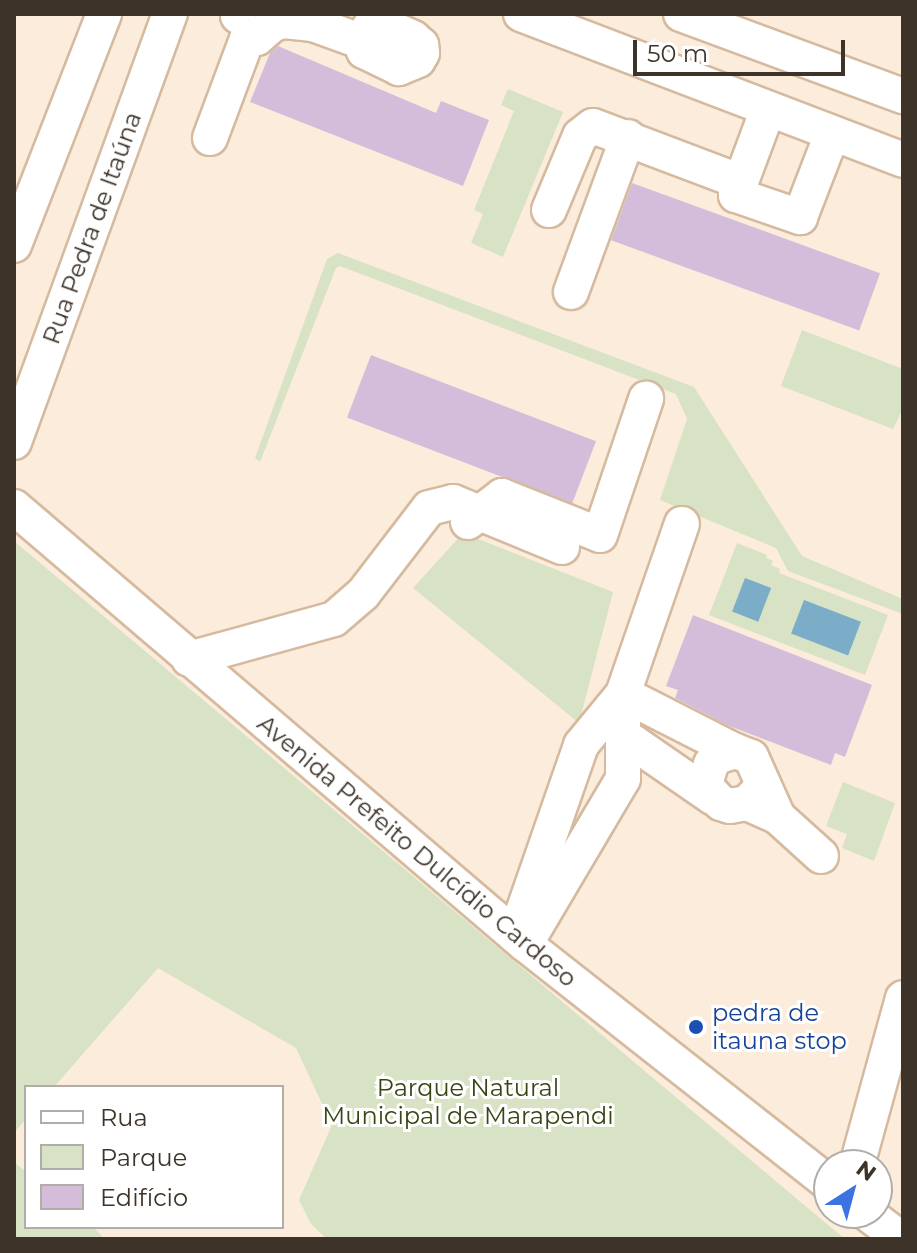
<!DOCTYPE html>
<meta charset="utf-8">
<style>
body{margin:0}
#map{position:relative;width:917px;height:1253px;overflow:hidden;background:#fcecdb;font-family:Montserrat,sans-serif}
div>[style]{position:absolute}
.green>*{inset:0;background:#d7e3c4}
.water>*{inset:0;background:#7cadc8;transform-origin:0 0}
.building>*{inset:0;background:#d4bdda;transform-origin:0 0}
.roads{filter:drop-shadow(2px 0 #d5ba9f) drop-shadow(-2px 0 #d5ba9f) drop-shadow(0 2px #d5ba9f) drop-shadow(0 -2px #d5ba9f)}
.minor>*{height:34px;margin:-17px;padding:0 17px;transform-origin:17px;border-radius:17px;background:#fff}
.dots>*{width:22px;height:22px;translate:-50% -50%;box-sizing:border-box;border:4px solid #fff;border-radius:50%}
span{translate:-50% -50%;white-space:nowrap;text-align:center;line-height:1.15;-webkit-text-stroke:6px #fff;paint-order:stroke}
.street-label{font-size:24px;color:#3d3328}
.transit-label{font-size:24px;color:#164399}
.left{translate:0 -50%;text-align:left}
.park-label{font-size:24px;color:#364511}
.frame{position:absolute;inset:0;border:16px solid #3d3328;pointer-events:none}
.legend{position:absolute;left:24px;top:1085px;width:260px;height:144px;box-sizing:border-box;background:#fff;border:2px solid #b1ada9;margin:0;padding:10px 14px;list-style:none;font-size:24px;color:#3d3328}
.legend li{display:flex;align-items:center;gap:16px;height:40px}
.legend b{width:40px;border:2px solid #b1ada9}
.north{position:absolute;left:813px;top:1149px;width:80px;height:80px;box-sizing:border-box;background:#fff;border:2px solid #b1ada9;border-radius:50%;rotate:36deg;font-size:22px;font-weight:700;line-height:32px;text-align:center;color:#3d3328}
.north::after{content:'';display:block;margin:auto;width:28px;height:36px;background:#3b73e3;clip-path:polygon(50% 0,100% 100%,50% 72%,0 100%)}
.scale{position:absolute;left:633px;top:40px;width:212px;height:36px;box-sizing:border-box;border:4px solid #3d3328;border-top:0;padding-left:10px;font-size:24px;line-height:28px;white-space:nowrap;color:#3d3328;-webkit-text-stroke:6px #fff;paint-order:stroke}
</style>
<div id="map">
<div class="green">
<div style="clip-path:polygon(508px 89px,563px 112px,503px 257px,471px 243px,483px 214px,474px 210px,514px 111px,501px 105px)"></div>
<div style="clip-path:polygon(338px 253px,694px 387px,802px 556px,903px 599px,903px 614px,788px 571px,776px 548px,660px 500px,687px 419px,676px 394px,340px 266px,336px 268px,260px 462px,255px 458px,327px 259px)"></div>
<div style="clip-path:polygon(802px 330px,903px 369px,903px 408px,893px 429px,781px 386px)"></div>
<div style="clip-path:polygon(463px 533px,613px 592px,579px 723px,413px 588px)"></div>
<div style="clip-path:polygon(14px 541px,809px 1209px,845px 1239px,327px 1239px,311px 1224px,299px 1200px,332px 1125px,296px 1048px,158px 968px,54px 1087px,26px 1087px,26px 1119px,14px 1133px)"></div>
<div style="clip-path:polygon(737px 543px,767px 555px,766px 558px,773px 561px,771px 565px,780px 569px,779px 573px,888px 615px,865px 675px,709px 615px)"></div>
<div style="clip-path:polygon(843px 782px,895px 803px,874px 861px,842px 848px,847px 834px,826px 826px)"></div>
<div style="clip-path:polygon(14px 1162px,26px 1172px,26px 1227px,93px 1227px,105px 1239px,14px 1239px)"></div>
</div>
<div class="water">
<div style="left:745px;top:578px;width:28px;height:36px;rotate:21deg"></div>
<div style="left:804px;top:600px;width:61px;height:36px;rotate:21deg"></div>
</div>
<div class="building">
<div style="clip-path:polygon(278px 46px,436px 113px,441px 101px,489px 120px,463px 186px,250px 102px,270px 53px)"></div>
<div style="left:632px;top:183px;width:264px;height:61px;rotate:20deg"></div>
<div style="left:371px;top:355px;width:241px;height:67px;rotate:21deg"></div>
<div style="clip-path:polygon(693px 615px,872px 685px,845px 757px,835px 753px,831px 765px,727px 725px,675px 698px,678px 690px,666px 686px)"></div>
</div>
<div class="roads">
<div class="minor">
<div style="left:521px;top:14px;width:409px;rotate:20.9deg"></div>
<div style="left:681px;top:14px;width:237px;rotate:20.3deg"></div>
<div style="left:238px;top:16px;width:2px;rotate:-63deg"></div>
<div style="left:371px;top:25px;width:13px"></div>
<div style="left:384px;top:25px;width:32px;rotate:24deg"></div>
<div style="left:413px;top:38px;width:11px;rotate:41deg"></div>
<div style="left:421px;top:45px;width:8px;rotate:83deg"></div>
<div style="left:422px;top:53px;width:8px;rotate:120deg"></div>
<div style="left:418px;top:60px;width:21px;rotate:157deg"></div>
<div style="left:399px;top:68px;width:39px;rotate:-154deg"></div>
<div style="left:364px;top:51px;width:11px;rotate:-112deg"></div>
<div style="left:360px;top:41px;width:19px;rotate:-55deg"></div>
<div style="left:768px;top:109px;width:92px;rotate:110.4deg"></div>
<div style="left:736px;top:195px;width:68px;rotate:19deg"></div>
<div style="left:800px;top:217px;width:89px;rotate:-68.9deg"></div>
<div style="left:210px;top:138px;width:106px;rotate:-69.5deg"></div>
<div style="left:247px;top:39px;width:10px;rotate:-6deg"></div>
<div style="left:257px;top:38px;width:21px;rotate:-41deg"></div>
<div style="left:273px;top:24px;width:11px;rotate:-15deg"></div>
<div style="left:284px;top:21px;width:29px;rotate:6deg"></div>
<div style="left:313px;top:24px;width:50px;rotate:19.9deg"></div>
<div style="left:549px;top:210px;width:80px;rotate:-67.3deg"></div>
<div style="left:580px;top:136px;width:16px;rotate:-38deg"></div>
<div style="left:593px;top:126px;width:158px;rotate:20.7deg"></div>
<div style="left:14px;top:245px;width:248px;rotate:-68.7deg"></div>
<div style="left:571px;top:292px;width:165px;rotate:-69.8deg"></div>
<div style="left:14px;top:442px;width:456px;rotate:-70deg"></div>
<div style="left:14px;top:507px;width:672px;rotate:40.54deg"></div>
<div style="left:525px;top:944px;width:387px;rotate:38.2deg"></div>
<div style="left:468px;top:522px;width:43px;rotate:-37.4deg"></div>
<div style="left:502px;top:496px;width:105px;rotate:21.7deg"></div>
<div style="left:600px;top:535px;width:144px;rotate:-71.3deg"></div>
<div style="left:189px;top:659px;width:150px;rotate:-15.4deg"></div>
<div style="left:334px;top:619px;width:38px;rotate:-41deg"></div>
<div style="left:363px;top:594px;width:108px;rotate:-52.5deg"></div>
<div style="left:429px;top:508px;width:25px;rotate:-14deg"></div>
<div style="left:453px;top:502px;width:118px;rotate:22.4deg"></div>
<div style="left:623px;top:694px;width:126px;rotate:27deg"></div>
<div style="left:624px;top:736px;width:109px;rotate:34.6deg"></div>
<div style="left:747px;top:803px;width:34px;rotate:24deg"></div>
<div style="left:778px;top:817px;width:66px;rotate:-114.2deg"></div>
<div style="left:751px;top:757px;width:17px;rotate:-159deg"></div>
<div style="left:735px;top:751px;width:19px;rotate:162deg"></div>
<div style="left:717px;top:757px;width:9px;rotate:131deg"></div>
<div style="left:711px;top:764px;width:18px;rotate:106deg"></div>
<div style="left:706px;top:781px;width:9px;rotate:72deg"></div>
<div style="left:709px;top:790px;width:18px;rotate:47deg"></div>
<div style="left:721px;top:803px;width:9px;rotate:18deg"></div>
<div style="left:730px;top:806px;width:17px;rotate:-10deg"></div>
<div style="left:747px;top:803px;width:18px;rotate:-47deg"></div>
<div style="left:759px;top:790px;width:9px;rotate:-72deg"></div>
<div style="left:778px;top:817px;width:58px;rotate:42.2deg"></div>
<div style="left:515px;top:935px;width:201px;rotate:-70.8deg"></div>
<div style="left:581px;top:745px;width:66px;rotate:-50.5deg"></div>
<div style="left:623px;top:694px;width:180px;rotate:-70.9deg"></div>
<div style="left:530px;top:936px;width:182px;rotate:-59.4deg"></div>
<div style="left:623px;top:779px;width:85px;rotate:-90deg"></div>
<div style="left:857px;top:1165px;width:173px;rotate:-74.6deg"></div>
<div style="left:867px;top:1213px;width:43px;rotate:37.4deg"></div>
</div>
</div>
<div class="dots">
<div style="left:696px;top:1027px;background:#1a4fb4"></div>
</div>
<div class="street-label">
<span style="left:92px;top:228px;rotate:-70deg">Rua Pedra de Itaúna</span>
<span style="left:417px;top:851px;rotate:40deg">Avenida Prefeito Dulcídio Cardoso</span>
</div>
<div class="transit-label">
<span class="left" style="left:712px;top:1027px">pedra de<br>itauna stop</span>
</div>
<div class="park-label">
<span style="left:468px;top:1102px">Parque Natural<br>Municipal de Marapendi</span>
</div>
<div class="frame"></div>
<ul class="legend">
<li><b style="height:10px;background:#fff"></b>Rua</li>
<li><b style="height:22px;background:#d7e3c4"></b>Parque</li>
<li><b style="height:22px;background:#d4bdda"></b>Edifício</li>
</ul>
<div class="north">N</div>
<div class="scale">50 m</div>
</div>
